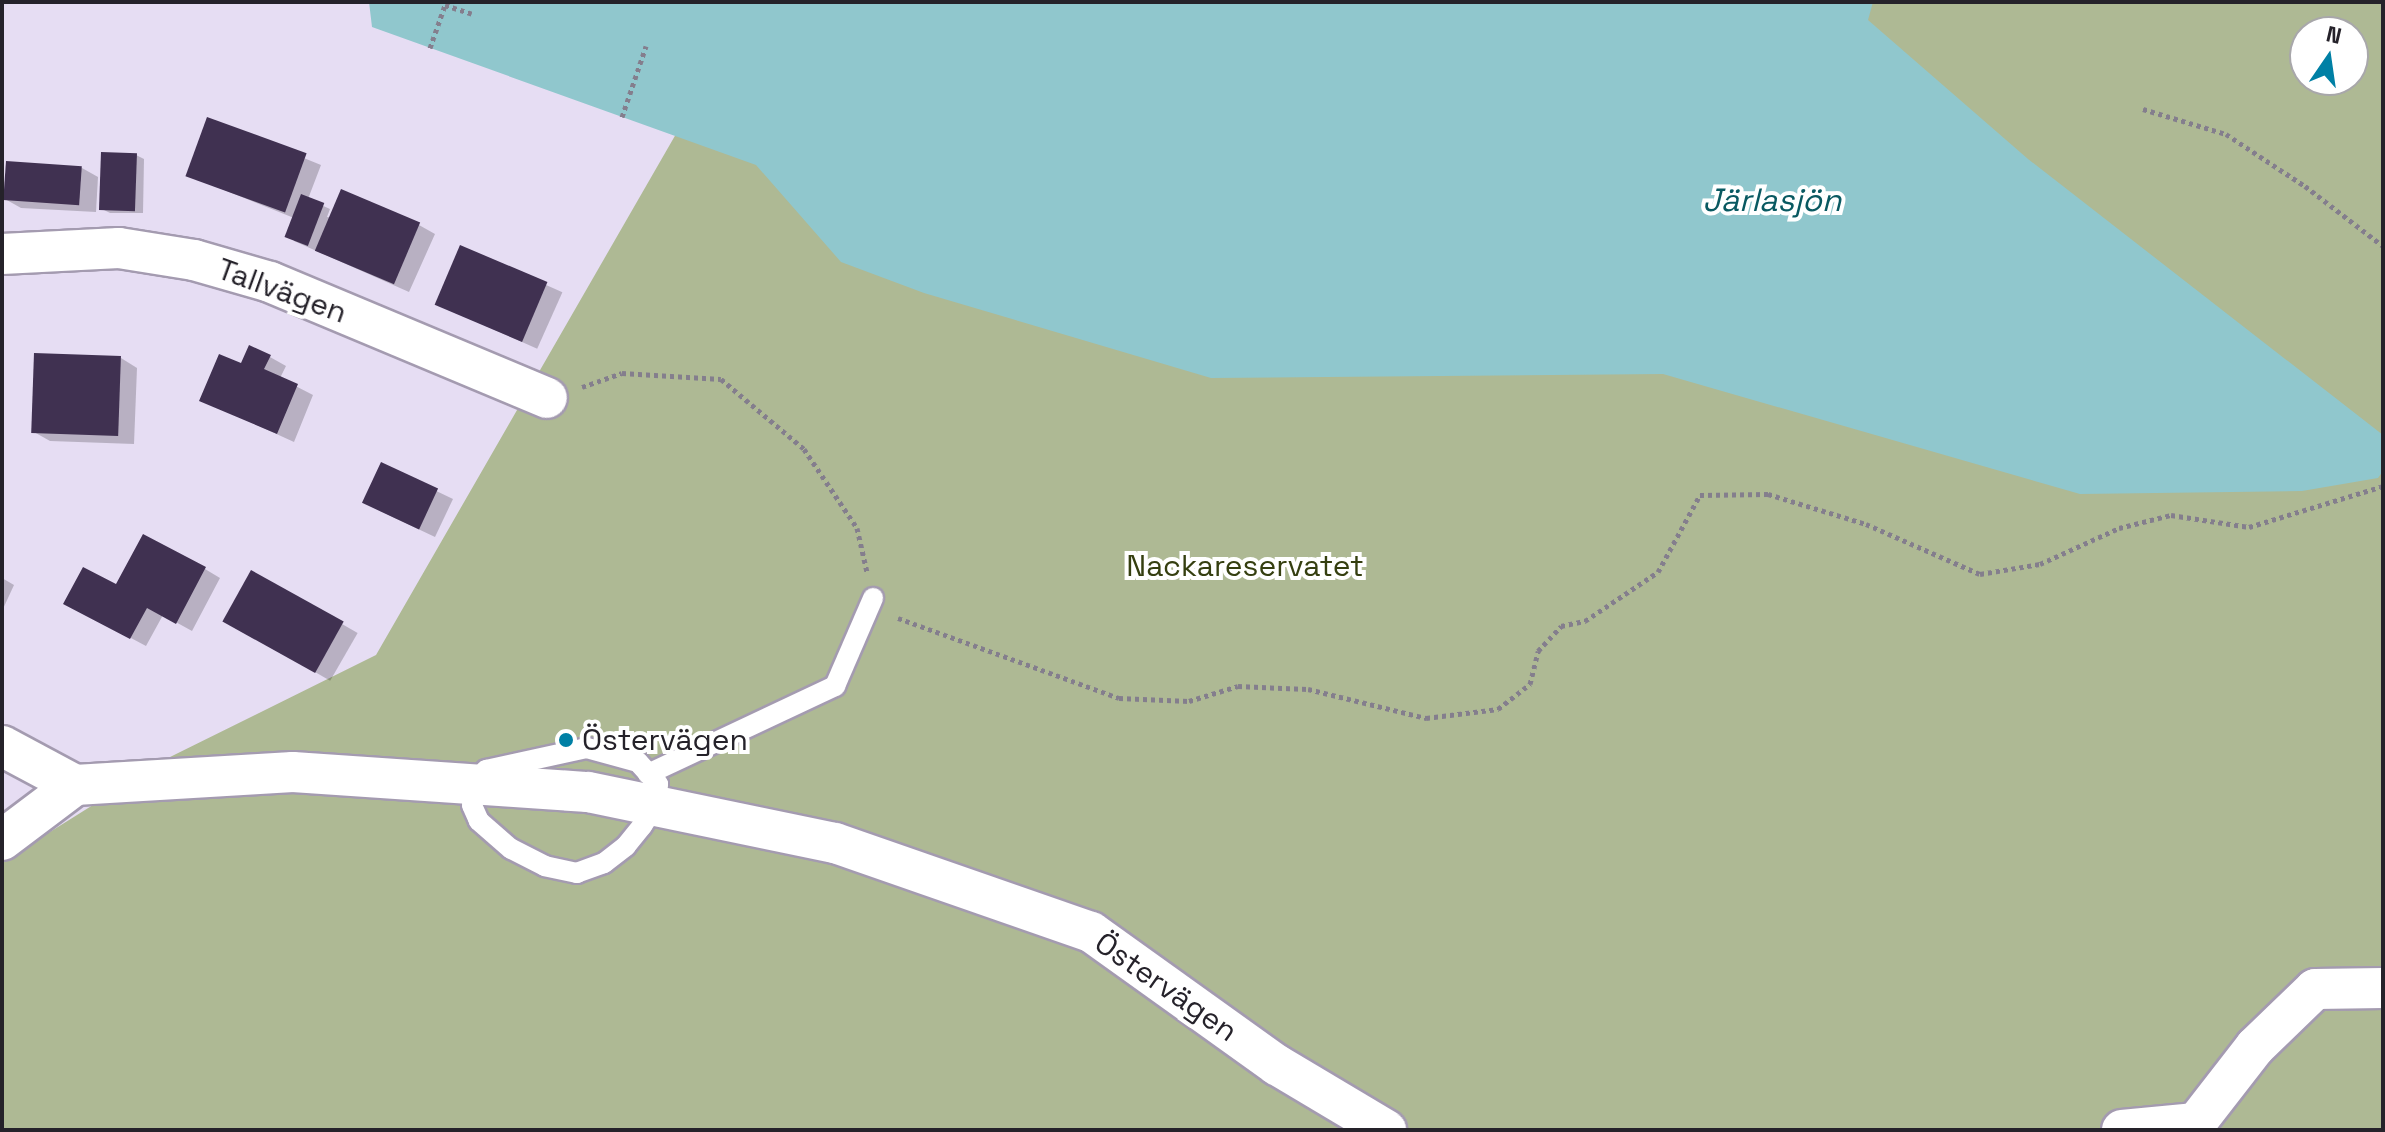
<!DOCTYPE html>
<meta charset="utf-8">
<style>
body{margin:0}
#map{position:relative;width:2385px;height:1132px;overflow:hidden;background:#e6ddf3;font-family:"Space Grotesk",sans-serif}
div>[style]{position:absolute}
.green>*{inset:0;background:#aeb994}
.water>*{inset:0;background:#90c7cd}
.shadow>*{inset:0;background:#0003;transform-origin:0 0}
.building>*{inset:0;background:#403151;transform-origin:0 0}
.path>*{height:5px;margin-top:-2.5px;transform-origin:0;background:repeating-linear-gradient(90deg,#847e8d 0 4px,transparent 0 8px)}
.roads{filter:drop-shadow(2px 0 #a49bb0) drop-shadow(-2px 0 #a49bb0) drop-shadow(0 2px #a49bb0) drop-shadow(0 -2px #a49bb0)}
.service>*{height:20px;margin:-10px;padding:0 10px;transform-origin:10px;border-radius:10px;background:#fff}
.minor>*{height:40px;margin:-20px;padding:0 20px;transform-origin:20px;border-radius:20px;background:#fff}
.dots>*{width:22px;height:22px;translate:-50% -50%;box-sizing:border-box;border:4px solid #fff;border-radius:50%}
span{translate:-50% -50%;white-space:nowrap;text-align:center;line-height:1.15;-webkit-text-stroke:8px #fff;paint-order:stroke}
.street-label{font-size:30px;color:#25222a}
.park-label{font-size:30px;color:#353f10}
.poi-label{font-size:30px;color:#25222a}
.left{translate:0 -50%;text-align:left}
.water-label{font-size:32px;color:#095961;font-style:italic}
.frame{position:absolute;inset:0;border:4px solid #25222a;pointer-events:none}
.north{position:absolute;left:2289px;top:16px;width:80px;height:80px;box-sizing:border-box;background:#fff;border:2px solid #a8a7aa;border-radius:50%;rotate:13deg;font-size:22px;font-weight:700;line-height:32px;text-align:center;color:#25222a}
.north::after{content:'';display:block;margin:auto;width:28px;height:36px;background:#0080a5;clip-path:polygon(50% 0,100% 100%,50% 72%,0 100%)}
</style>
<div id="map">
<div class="green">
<div style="clip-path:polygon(evenodd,752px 2px,2383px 2px,2383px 1130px,3px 1130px,2px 862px,168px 758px,376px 655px,752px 2px,2305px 32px,2353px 32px,2353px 80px,2305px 80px,2305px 32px)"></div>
</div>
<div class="water">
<div style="clip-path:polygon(369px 2px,1873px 2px,1868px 20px,2028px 159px,2383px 435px,2383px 471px,2378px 478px,2302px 491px,2080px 494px,1663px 374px,1211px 378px,924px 293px,841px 262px,756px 165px,372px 27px)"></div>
</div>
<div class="shadow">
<div style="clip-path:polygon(208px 119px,321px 165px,308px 199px,330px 209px,327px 217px,419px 225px,435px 234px,409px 292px,294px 241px,294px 218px,187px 175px)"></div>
<div style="clip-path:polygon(136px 155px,144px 159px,143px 213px,110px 213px,102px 209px)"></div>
<div style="clip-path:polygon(82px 168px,98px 177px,96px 212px,21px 208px,5px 199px)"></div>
<div style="left:461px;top:247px;width:111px;height:62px;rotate:24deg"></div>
<div style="clip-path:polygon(270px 357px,286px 366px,280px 378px,313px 395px,294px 442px,202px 400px,242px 366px)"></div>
<div style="clip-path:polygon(121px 358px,137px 368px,134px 444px,50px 441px,34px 432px)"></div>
<div style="clip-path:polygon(382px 465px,453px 499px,435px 537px,380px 511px)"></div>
<div style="clip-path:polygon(205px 569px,220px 578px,192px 631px,163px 615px,146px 646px,82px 612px,117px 587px)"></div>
<div style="left:252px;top:572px;width:122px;height:55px;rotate:30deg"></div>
<div style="clip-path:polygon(2px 578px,14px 585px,2px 611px)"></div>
</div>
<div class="building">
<div style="left:207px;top:117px;width:106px;height:63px;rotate:20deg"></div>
<div style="left:101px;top:152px;width:36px;height:58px;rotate:2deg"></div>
<div style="left:6px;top:161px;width:76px;height:39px;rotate:4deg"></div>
<div style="left:341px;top:189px;width:86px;height:67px;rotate:23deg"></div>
<div style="left:301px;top:194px;width:25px;height:46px;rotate:21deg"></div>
<div style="left:460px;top:245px;width:95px;height:65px;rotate:23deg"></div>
<div style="clip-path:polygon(249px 345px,271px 355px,264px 369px,298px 384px,277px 434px,199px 401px,219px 354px,241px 363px)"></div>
<div style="left:34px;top:353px;width:87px;height:80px;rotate:2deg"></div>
<div style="left:381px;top:462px;width:63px;height:45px;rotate:25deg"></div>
<div style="clip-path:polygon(143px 534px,206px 567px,176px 624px,147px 608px,130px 639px,63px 604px,83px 567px,116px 584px)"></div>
<div style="left:251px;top:570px;width:106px;height:59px;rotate:29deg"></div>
</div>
<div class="path">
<div style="left:430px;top:48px;width:46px;rotate:-70.8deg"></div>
<div style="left:445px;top:5px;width:28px;rotate:18deg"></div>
<div style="left:2143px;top:109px;width:87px;rotate:16.8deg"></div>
<div style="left:2226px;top:134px;width:95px;rotate:33.4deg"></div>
<div style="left:2305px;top:186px;width:98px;rotate:37.6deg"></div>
<div style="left:622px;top:117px;width:75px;rotate:-71.3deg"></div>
<div style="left:582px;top:387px;width:42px;rotate:-19.3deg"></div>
<div style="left:622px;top:373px;width:99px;rotate:3.5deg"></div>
<div style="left:721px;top:379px;width:109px;rotate:40.1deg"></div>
<div style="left:804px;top:449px;width:95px;rotate:56.1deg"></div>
<div style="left:857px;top:528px;width:45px;rotate:77.2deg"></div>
<div style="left:898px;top:618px;width:235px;rotate:19.9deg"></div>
<div style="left:1119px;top:698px;width:70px;rotate:2.5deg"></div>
<div style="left:1189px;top:701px;width:51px;rotate:-17deg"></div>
<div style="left:1238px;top:686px;width:70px;rotate:2.5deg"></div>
<div style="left:1308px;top:689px;width:122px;rotate:13.8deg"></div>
<div style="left:1426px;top:718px;width:73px;rotate:-7.1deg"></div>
<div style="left:1498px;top:709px;width:41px;rotate:-38deg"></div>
<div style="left:1530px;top:684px;width:34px;rotate:-76deg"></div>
<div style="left:1538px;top:651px;width:34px;rotate:-47deg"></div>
<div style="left:1561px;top:626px;width:25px;rotate:-12deg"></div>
<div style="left:1585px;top:621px;width:88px;rotate:-33.9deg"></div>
<div style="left:1658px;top:572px;width:88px;rotate:-61.4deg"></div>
<div style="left:1700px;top:495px;width:68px;rotate:-0.8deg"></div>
<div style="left:1768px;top:494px;width:102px;rotate:17deg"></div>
<div style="left:1866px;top:524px;width:124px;rotate:23.7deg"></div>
<div style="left:1980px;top:574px;width:61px;rotate:-9.5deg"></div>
<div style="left:2040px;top:564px;width:87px;rotate:-24.5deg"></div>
<div style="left:2119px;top:528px;width:54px;rotate:-14deg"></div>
<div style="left:2171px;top:515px;width:79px;rotate:8.7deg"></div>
<div style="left:2249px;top:527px;width:140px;rotate:-17deg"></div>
</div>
<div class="roads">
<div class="service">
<div style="left:587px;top:748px;width:53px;rotate:15.4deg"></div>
<div style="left:638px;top:762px;width:30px;rotate:48deg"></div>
<div style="left:658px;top:784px;width:22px;rotate:98deg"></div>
<div style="left:655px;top:806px;width:24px;rotate:123deg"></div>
<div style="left:642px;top:826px;width:26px;rotate:129deg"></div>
<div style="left:626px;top:846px;width:28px;rotate:142deg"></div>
<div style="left:604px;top:863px;width:29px;rotate:160deg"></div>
<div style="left:577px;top:873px;width:33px;rotate:-168deg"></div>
<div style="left:545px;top:866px;width:38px;rotate:-153deg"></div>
<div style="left:511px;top:849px;width:43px;rotate:-138.8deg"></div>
<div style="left:479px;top:821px;width:17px;rotate:-114deg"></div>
<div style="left:472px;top:805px;width:21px;rotate:-82deg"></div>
<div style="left:475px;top:784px;width:18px;rotate:-52deg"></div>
<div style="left:486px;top:770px;width:103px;rotate:-12.3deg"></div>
<div style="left:648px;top:774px;width:207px;rotate:-25.2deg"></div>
<div style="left:835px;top:686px;width:96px;rotate:-66.6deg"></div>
</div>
<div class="minor">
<div style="left:2px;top:254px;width:117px;rotate:-2.9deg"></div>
<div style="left:119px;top:248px;width:76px;rotate:9.1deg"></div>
<div style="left:194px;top:260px;width:79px;rotate:16.1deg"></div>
<div style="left:270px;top:282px;width:300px;rotate:22.7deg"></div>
<div style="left:2px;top:746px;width:83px;rotate:28.1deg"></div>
<div style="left:2px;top:840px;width:91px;rotate:-37deg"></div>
<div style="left:75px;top:785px;width:218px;rotate:-3.4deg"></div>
<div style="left:293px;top:772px;width:296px;rotate:3.9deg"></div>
<div style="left:588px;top:792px;width:252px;rotate:11.7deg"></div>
<div style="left:835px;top:843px;width:271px;rotate:19.2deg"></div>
<div style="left:1091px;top:932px;width:229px;rotate:35.6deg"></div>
<div style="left:1277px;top:1065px;width:127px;rotate:30.8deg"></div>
<div style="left:2122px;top:1130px;width:74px;rotate:-5.4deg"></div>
<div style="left:2196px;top:1123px;width:96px;rotate:-52.2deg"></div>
<div style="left:2255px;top:1047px;width:83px;rotate:-44deg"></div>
<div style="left:2315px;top:989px;width:68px;rotate:-0.8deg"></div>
</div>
</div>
<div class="dots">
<div style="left:566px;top:740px;background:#0080a5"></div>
</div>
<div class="street-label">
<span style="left:282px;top:291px;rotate:20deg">Tallvägen</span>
<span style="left:1166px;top:987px;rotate:35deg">Östervägen</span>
</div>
<div class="park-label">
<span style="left:1245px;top:566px">Nackareservatet</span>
</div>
<div class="poi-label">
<span class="left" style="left:582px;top:740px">Östervägen</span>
</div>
<div class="water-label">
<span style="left:1772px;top:200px">Järlasjön</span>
</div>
<div class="frame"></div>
<div class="north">N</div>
</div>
